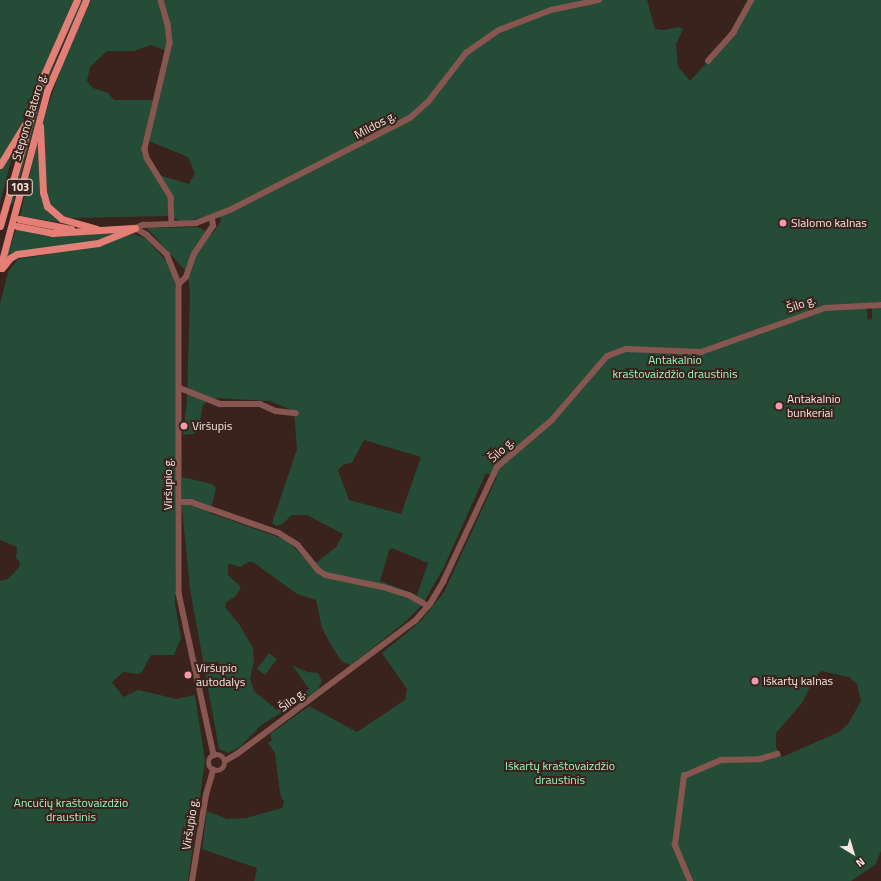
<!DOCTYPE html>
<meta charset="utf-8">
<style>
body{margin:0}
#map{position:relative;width:881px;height:881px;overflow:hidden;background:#39231c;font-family:"Titillium Web",sans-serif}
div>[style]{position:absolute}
.green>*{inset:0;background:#244c36;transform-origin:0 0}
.minor>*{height:5.5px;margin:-2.75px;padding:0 2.75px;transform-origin:2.75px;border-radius:2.75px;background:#875651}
.minor>.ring{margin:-2.75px;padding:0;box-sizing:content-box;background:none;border:5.5px solid #875651;border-radius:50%}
.major>*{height:7px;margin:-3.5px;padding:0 3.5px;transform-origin:3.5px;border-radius:3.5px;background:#e37f76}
.dots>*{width:11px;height:11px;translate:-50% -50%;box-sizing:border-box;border:2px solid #39231c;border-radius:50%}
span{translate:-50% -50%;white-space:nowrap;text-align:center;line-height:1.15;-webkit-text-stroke:4px #39231c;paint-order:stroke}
.shield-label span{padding:1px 3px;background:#39231c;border:1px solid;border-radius:3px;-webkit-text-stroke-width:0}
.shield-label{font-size:11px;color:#f5e6e0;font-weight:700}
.street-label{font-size:12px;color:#f5e6e0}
.poi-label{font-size:12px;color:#f5e6e0}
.left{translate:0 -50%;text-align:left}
.park-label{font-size:12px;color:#99f7c1}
.north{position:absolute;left:833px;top:833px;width:40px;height:40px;-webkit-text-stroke:3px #39231c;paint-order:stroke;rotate:142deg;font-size:11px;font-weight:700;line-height:16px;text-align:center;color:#f5e6e0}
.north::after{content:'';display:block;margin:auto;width:14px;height:18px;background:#f5e6e0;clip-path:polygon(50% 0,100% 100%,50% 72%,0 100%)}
</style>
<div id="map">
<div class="green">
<div style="clip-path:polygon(0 0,75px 0,40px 76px,22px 124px,0 160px)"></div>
<div style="clip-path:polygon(80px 0,84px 0,60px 50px,42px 97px,13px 204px,9px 203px,40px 92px)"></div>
<div style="clip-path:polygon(evenodd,91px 0,647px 0,655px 29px,664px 30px,679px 27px,683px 29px,676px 44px,678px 66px,690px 81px,734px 33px,751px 0,881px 0,881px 304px,866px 305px,868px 320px,872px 319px,872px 308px,881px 308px,881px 851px,875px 865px,851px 881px,254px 881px,257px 868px,202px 849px,207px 811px,227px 819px,246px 818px,282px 808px,284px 802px,280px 794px,275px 753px,268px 743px,272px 740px,270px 734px,309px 706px,357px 732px,405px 700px,407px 689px,382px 653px,421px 621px,444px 592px,497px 477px,486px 473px,443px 569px,422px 605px,404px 623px,351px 665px,342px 662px,331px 645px,322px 628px,316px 600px,297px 594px,253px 562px,248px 562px,240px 567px,231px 564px,228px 565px,228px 575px,241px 587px,235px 597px,226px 602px,225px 607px,239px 624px,253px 648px,254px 660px,250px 678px,254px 691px,277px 710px,309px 689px,292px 665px,307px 672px,318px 673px,322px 681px,318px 690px,260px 726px,240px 747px,228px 753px,219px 749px,190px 589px,182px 508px,182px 477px,212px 484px,216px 488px,210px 513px,287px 540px,312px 566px,336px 547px,343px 534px,307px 515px,292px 515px,281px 525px,276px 526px,272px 523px,297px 449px,294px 411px,270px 401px,213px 398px,203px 405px,198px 431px,193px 434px,183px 435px,187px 399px,190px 294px,188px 274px,147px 228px,197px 227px,212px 234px,221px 221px,220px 217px,215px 214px,184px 222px,168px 216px,71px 218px,58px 215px,47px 202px,43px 121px,63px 62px,91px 0,151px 45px,167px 51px,149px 141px,188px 157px,195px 173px,189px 184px,152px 173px,145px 160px,142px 147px,153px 100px,114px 100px,108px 93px,93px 88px,87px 81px,90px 67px,107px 51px,134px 51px,151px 45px,91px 0,364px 440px,421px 457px,401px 514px,349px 500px,338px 470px,344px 464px,352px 463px,364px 440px,91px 0,392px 548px,428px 563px,417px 595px,380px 581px,389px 550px,392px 548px,91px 0,821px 671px,849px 677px,857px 684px,861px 701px,848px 724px,839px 732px,782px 757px,776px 747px,776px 733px,802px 703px,814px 679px,821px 671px)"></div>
<div style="clip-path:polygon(20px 137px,13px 153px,0 203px,0 167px)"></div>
<div style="clip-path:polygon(38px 138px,43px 201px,75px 225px,20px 216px)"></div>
<div style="clip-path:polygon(16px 229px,69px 236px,123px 231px,104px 239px,7px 257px)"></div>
<div style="clip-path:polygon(134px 234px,147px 239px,167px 262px,173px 273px,177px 299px,175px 604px,181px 638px,174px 655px,151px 655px,142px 672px,138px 674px,123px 672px,112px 682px,123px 697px,138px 690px,177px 699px,195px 695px,205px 761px,188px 881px,0 881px,0 581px,8px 579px,19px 567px,20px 562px,16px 558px,17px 547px,0 540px,0 304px,8px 272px,18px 259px,86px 248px)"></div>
<div style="left:269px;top:653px;width:10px;height:20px;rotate:37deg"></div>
</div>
<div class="minor">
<div style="left:161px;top:0;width:25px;rotate:74deg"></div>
<div style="left:168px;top:24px;width:19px;rotate:84deg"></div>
<div style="left:170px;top:43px;width:109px;rotate:103.3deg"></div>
<div style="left:145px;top:149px;width:9px;rotate:77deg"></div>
<div style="left:147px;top:158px;width:46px;rotate:58.4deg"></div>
<div style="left:171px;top:197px;width:27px;rotate:88deg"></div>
<div style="left:708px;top:61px;width:38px;rotate:-48deg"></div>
<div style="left:733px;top:33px;width:38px;rotate:-61deg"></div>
<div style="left:135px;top:228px;width:14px;rotate:30deg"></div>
<div style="left:147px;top:235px;width:28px;rotate:44deg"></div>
<div style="left:167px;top:254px;width:32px;rotate:68deg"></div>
<div style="left:179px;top:284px;width:309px;rotate:90deg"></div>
<div style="left:179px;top:593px;width:166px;rotate:77.8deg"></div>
<div style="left:135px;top:228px;width:9px;rotate:-21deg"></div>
<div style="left:143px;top:225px;width:53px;rotate:-2.2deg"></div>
<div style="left:196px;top:223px;width:36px;rotate:-21deg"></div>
<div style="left:230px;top:210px;width:202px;rotate:-27.1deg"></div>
<div style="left:410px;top:118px;width:24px;rotate:-42deg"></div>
<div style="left:428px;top:102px;width:62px;rotate:-52.2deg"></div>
<div style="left:466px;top:53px;width:40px;rotate:-34.9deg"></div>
<div style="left:499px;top:30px;width:56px;rotate:-21deg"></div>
<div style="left:551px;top:10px;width:49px;rotate:-11.8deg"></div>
<div style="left:179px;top:284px;width:10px;rotate:-45deg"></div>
<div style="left:186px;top:277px;width:24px;rotate:-71deg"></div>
<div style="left:194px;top:254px;width:34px;rotate:-56deg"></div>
<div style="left:213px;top:226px;width:7px;rotate:-98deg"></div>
<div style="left:180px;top:388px;width:43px;rotate:21.8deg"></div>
<div style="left:220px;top:404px;width:40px"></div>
<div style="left:260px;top:404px;width:17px;rotate:24deg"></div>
<div style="left:276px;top:411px;width:20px;rotate:6deg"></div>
<div style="left:179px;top:502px;width:12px"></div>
<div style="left:191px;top:502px;width:93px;rotate:19.4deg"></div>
<div style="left:279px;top:533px;width:22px;rotate:32deg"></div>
<div style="left:298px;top:545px;width:32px;rotate:51deg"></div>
<div style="left:318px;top:570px;width:9px;rotate:32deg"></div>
<div style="left:326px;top:575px;width:58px;rotate:11.9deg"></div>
<div style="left:383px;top:587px;width:27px;rotate:17deg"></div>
<div style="left:409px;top:595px;width:22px;rotate:30deg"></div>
<div class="ring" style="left:209px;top:755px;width:10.5px;height:10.5px"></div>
<div style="left:225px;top:761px;width:14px;rotate:-30deg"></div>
<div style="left:237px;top:754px;width:222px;rotate:-36.8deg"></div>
<div style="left:415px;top:621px;width:23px;rotate:-49deg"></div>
<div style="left:430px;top:604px;width:26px;rotate:-59deg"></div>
<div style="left:443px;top:582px;width:127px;rotate:-64.8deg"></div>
<div style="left:497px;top:467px;width:72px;rotate:-40.5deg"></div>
<div style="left:552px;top:420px;width:84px;rotate:-49.3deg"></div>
<div style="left:607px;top:356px;width:20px;rotate:-20deg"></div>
<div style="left:626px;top:349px;width:75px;rotate:2.3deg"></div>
<div style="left:701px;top:352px;width:132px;rotate:-19.5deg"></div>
<div style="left:825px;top:308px;width:56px;rotate:-3.1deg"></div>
<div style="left:192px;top:881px;width:87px;rotate:-80.8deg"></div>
<div style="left:206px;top:795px;width:26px;rotate:-74deg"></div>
<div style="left:690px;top:881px;width:39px;rotate:-113deg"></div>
<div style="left:675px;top:845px;width:70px;rotate:-82.6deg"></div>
<div style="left:684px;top:776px;width:40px;rotate:-23.4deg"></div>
<div style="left:721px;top:760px;width:39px;rotate:-1deg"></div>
<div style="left:760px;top:759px;width:18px;rotate:-16deg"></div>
</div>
<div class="major">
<div style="left:40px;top:126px;width:66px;rotate:87.4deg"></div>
<div style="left:43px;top:192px;width:15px;rotate:74deg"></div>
<div style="left:47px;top:206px;width:20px;rotate:41deg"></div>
<div style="left:62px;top:219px;width:36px;rotate:16deg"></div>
<div style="left:0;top:165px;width:48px;rotate:-58.6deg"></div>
<div style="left:19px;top:219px;width:53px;rotate:10.9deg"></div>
<div style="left:0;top:226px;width:153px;rotate:-74.1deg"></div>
<div style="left:42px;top:79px;width:86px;rotate:-66.1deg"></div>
<div style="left:17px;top:226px;width:36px;rotate:11deg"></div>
<div style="left:52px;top:233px;width:81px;rotate:-3.5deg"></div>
<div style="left:0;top:268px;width:183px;rotate:-75.1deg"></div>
<div style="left:47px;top:91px;width:99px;rotate:-66.8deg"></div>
<div style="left:2px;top:268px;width:13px;rotate:-51deg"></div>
<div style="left:10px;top:258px;width:8px;rotate:-30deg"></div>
<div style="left:17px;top:254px;width:82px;rotate:-7.7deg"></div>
<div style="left:98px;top:243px;width:40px;rotate:-22deg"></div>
</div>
<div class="dots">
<div style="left:783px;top:223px;background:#f29aaf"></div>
<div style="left:779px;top:406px;background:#f29aaf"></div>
<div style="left:184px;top:426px;background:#f29aaf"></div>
<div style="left:188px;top:675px;background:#f29aaf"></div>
<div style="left:755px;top:681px;background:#f29aaf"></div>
</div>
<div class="shield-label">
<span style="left:20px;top:187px">103</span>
</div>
<div class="street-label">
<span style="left:29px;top:117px;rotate:-73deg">Stepono Batoro g.</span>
<span style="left:375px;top:125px;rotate:-28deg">Mildos g.</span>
<span style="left:801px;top:304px;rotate:-19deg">Šilo g.</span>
<span style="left:501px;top:450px;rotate:-43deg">Šilo g.</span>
<span style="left:168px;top:484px;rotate:-90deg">Viršupio g.</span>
<span style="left:292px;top:700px;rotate:-37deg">Šilo g.</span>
<span style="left:190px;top:824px;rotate:-81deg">Viršupio g.</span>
</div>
<div class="poi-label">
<span class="left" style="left:791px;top:223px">Slalomo kalnas</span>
<span class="left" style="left:787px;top:406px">Antakalnio<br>bunkeriai</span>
<span class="left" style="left:192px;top:426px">Viršupis</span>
<span class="left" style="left:196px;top:675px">Viršupio<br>autodalys</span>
<span class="left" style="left:763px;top:681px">Iškartų kalnas</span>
</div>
<div class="park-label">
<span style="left:675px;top:367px">Antakalnio<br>kraštovaizdžio draustinis</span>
<span style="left:560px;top:773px">Iškartų kraštovaizdžio<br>draustinis</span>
<span style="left:71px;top:810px">Ancučių kraštovaizdžio<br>draustinis</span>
</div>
<div class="north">N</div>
</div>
